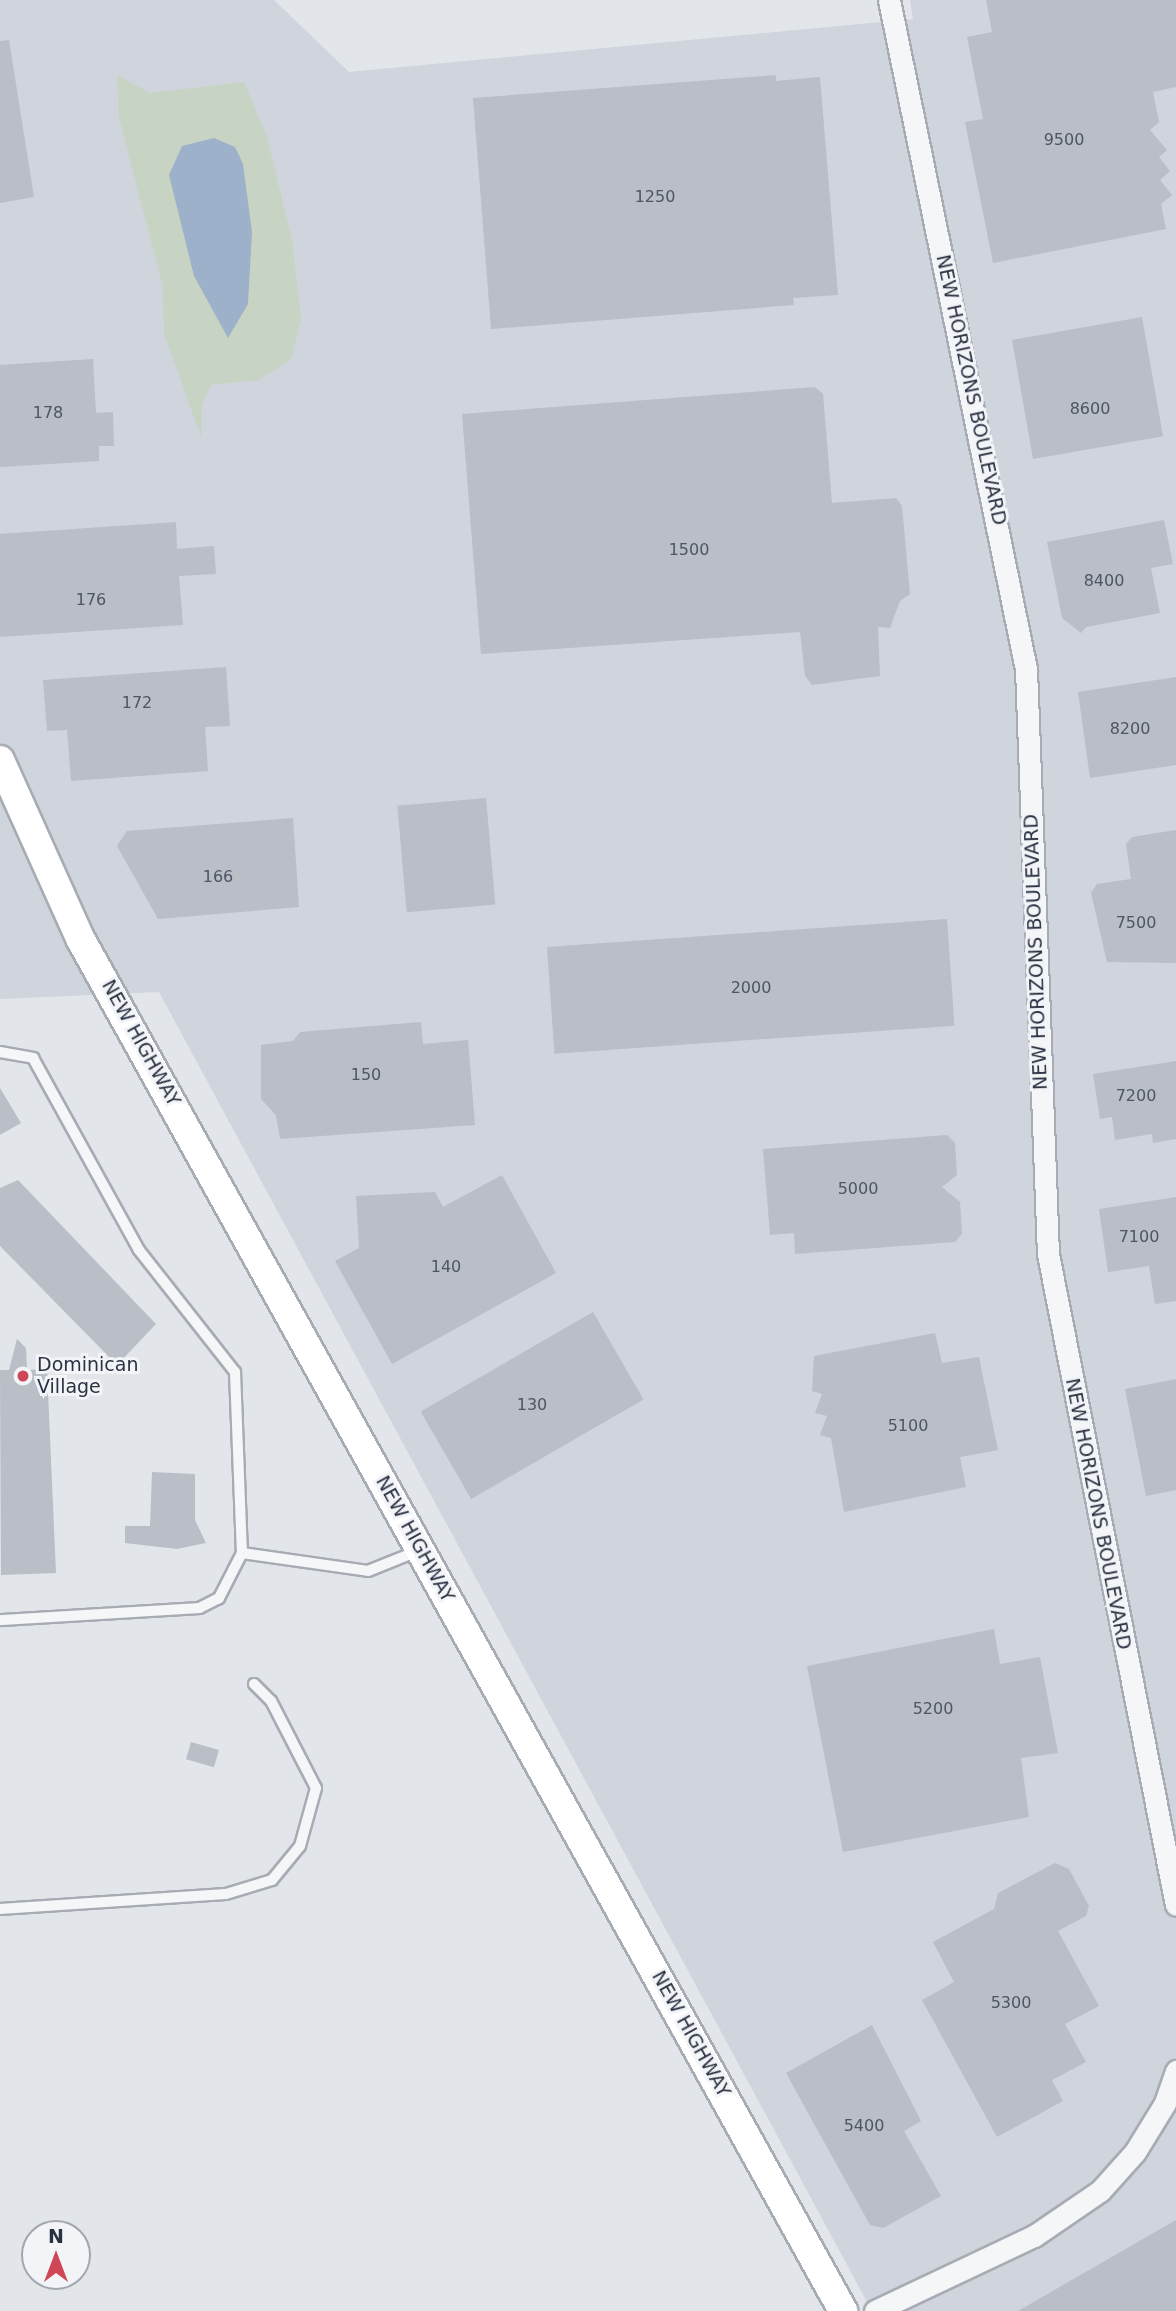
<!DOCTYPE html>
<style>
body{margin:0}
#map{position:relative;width:1176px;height:2311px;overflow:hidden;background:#e2e5ea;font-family:"DejaVu Sans",sans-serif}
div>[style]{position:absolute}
.built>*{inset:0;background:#d0d4dc}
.green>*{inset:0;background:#c7d4c3}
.water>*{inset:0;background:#9db1ca}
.building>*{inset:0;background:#b9bec7;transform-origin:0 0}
.roads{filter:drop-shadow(2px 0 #a7acb4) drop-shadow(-2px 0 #a7acb4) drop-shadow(0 2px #a7acb4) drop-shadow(0 -2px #a7acb4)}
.service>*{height:10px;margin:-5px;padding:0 5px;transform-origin:5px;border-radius:5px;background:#f5f6f8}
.minor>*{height:21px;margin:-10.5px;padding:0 10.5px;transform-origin:10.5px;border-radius:10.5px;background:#f5f6f8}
.secondary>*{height:28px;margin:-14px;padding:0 14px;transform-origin:14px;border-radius:14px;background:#fff}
.dots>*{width:19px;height:19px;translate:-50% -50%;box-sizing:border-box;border:4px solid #f2f4f8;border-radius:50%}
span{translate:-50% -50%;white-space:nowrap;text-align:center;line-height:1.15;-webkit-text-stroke:6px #f2f4f8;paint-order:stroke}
.number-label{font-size:16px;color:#4e5563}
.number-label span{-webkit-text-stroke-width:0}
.street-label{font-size:19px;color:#2a3242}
.poi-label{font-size:19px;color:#2a3242}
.left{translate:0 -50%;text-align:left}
.north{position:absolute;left:21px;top:2220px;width:70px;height:70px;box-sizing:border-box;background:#f2f4f8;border:2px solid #a2a6af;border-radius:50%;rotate:0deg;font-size:19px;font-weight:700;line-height:28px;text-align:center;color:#2a3242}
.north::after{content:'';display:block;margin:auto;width:24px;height:32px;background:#cf4757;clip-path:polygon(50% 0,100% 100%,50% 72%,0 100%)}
</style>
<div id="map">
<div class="built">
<div style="clip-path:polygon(0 0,274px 0,349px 72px,913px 19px,910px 0,1176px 0,1176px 2311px,872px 2311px,159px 992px,0 999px)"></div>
</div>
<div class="green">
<div style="clip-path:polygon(117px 75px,150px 93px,244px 82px,267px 137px,292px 240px,301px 319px,291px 359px,259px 380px,211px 385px,202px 405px,201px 437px,164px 333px,163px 288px,119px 117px)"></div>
</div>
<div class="water">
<div style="clip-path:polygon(214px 138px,235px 147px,243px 164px,252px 232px,248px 304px,228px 338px,194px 276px,169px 175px,182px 146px)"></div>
</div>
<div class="building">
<div style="clip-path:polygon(986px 0,1176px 0,1176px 87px,1153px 92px,1159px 122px,1150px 130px,1167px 150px,1159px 157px,1170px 171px,1160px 180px,1172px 195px,1161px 204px,1166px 229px,993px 263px,965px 122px,983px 119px,967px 37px,992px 32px)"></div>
<div style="clip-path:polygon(9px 40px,34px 197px,0 203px,0 41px)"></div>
<div style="clip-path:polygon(776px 75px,776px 81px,820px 77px,838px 295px,793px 298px,794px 305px,491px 329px,473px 98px)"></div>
<div style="left:1142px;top:317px;width:121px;height:132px;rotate:80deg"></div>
<div style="clip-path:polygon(93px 359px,96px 413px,113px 412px,114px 446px,99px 446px,99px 461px,0 467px,0 365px)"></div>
<div style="clip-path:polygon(815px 387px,823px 394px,832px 503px,896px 498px,902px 506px,910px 594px,900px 601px,890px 628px,878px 627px,880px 676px,812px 685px,805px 676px,800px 632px,481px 654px,462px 414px)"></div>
<div style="clip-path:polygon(1164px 520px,1173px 564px,1151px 568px,1160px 613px,1086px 627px,1081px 633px,1062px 618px,1047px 542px)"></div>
<div style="clip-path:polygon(176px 522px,177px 549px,214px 546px,216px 574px,179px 576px,183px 625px,0 637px,0 534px)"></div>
<div style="clip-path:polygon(226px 667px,230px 726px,205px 727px,208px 771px,71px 781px,67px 730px,47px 731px,43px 680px)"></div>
<div style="clip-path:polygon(1176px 677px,1176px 765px,1090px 778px,1078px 692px)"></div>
<div style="left:486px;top:798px;width:107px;height:89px;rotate:85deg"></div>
<div style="clip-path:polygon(293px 818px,299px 907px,158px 919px,117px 846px,127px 831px)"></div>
<div style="clip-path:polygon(1176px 830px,1176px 963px,1107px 962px,1091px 893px,1097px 884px,1131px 879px,1126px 844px,1132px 837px)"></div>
<div style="left:947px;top:919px;width:107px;height:401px;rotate:86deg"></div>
<div style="clip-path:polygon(421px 1022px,423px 1044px,468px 1040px,475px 1125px,280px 1139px,276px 1115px,261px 1099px,261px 1045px,293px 1041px,300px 1032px)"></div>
<div style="clip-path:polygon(1176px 1061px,1176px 1139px,1153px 1143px,1152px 1134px,1115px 1140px,1112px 1117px,1100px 1119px,1093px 1074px)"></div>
<div style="clip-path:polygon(0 1088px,21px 1123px,0 1135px)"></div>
<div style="clip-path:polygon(947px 1135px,955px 1143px,957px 1175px,942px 1187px,960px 1202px,962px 1234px,955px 1242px,795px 1254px,794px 1233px,770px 1235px,763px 1149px)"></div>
<div style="clip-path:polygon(502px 1175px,556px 1273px,392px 1364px,335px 1261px,359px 1248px,356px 1196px,435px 1192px,443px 1207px)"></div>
<div style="clip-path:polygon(18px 1180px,156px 1324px,117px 1365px,0 1246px,0 1188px)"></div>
<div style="clip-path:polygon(1176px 1197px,1176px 1301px,1155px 1304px,1149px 1266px,1108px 1272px,1099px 1209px)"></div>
<div style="left:593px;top:1312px;width:101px;height:199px;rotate:60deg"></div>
<div style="clip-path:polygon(935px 1333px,942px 1363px,979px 1357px,998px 1450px,960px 1457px,966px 1487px,844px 1512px,831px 1438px,820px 1435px,827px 1416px,815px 1413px,822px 1394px,812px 1391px,814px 1356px)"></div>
<div style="clip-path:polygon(17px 1339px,26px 1348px,27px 1370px,47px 1369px,56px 1573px,1px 1575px,0 1370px,9px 1370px)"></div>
<div style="clip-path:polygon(1176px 1379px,1176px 1490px,1146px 1496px,1125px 1389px)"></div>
<div style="clip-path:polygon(152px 1472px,195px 1474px,195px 1520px,206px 1543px,177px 1549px,125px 1543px,125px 1526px,150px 1526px)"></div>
<div style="clip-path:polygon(994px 1629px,1000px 1664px,1040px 1657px,1058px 1753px,1021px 1758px,1029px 1817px,843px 1852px,807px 1666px)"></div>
<div style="left:191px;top:1742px;width:29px;height:18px;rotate:16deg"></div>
<div style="clip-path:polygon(1055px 1863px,1069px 1869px,1089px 1906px,1086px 1916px,1058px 1931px,1099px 2006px,1065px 2024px,1086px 2062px,1052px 2080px,1063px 2101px,997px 2137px,922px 2000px,954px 1982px,933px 1942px,994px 1909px,998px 1893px)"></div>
<div style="clip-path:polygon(872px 2025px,921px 2121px,904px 2131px,941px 2196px,883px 2228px,870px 2225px,786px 2073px)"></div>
<div style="clip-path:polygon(1176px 2220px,1176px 2311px,1018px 2311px)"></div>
</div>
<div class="roads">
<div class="service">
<div style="left:0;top:1052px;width:34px;rotate:10deg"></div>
<div style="left:33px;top:1058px;width:219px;rotate:61.1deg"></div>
<div style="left:139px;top:1250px;width:155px;rotate:51.8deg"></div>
<div style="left:235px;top:1372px;width:181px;rotate:87.8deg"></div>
<div style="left:242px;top:1553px;width:51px;rotate:117.1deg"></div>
<div style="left:219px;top:1598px;width:22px;rotate:153deg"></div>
<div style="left:199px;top:1608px;width:199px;rotate:176.5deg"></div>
<div style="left:242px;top:1553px;width:127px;rotate:8.1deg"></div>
<div style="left:368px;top:1571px;width:56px;rotate:-22deg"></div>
<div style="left:0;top:1909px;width:226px;rotate:-3.8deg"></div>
<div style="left:226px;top:1894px;width:48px;rotate:-16.9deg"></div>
<div style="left:272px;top:1880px;width:44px;rotate:-50.5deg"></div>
<div style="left:300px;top:1846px;width:60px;rotate:-74.6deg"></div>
<div style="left:316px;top:1788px;width:98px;rotate:-117.3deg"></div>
<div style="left:271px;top:1701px;width:24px;rotate:-135deg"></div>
</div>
<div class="minor">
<div style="left:889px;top:0;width:683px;rotate:78.43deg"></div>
<div style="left:1026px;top:669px;width:585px;rotate:87.85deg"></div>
<div style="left:1048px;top:1254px;width:663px;rotate:78.88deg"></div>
<div style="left:875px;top:2311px;width:176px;rotate:-25.3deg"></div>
<div style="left:1034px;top:2236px;width:80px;rotate:-34.3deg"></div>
<div style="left:1100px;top:2191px;width:52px;rotate:-48.1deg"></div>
<div style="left:1135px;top:2152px;width:57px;rotate:-58.5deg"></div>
<div style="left:1165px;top:2103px;width:34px;rotate:-71deg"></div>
</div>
<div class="secondary">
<div style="left:0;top:760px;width:197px;rotate:65.8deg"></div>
<div style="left:81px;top:940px;width:1569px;rotate:60.93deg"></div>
</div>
</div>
<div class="dots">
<div style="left:23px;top:1376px;background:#cf4757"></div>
</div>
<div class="number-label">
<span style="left:1064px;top:140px">9500</span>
<span style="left:655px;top:197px">1250</span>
<span style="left:1090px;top:409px">8600</span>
<span style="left:48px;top:413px">178</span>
<span style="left:689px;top:550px">1500</span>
<span style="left:1104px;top:581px">8400</span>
<span style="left:91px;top:600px">176</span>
<span style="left:137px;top:703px">172</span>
<span style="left:1130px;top:729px">8200</span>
<span style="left:218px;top:877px">166</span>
<span style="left:1136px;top:923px">7500</span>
<span style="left:751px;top:988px">2000</span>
<span style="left:366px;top:1075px">150</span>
<span style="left:1136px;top:1096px">7200</span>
<span style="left:858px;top:1189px">5000</span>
<span style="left:1139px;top:1237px">7100</span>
<span style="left:446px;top:1267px">140</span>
<span style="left:532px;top:1405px">130</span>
<span style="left:908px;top:1426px">5100</span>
<span style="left:933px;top:1709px">5200</span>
<span style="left:1011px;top:2003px">5300</span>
<span style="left:864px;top:2126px">5400</span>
</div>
<div class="street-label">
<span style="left:971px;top:390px;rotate:78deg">NEW HORIZONS BOULEVARD</span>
<span style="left:1036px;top:952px;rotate:-92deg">NEW HORIZONS BOULEVARD</span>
<span style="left:141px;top:1043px;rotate:61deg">NEW HIGHWAY</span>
<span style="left:1098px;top:1514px;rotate:79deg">NEW HORIZONS BOULEVARD</span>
<span style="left:415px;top:1539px;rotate:61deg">NEW HIGHWAY</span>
<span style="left:691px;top:2034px;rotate:61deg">NEW HIGHWAY</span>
</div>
<div class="poi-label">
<span class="left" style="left:37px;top:1376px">Dominican<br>Village</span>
</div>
<div class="north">N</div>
</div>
